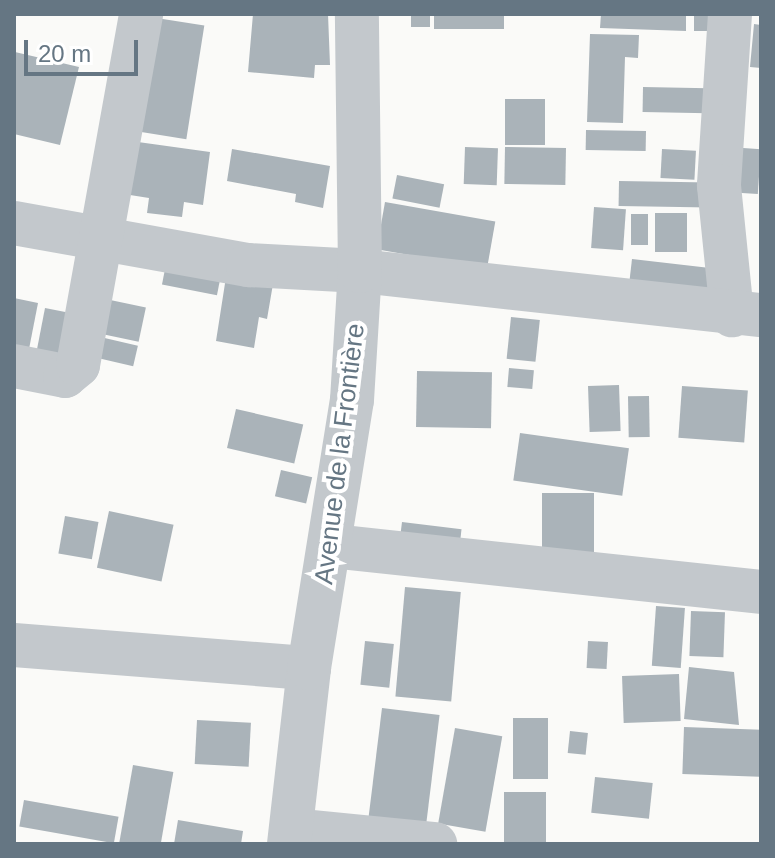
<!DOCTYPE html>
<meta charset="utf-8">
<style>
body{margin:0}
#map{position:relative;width:775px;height:858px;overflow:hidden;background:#fafaf8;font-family:Arial,sans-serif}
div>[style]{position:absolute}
.building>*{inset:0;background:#aab3b9;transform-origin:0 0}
.minor>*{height:44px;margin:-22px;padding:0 22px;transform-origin:22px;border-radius:22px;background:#c3c8cc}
span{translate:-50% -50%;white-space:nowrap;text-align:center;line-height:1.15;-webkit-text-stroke:8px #fff;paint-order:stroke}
.street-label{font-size:26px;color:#657683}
.frame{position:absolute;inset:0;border:16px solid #657683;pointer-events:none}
.scale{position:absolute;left:24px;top:40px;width:114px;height:36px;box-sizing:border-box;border:4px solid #657683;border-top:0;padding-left:10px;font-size:24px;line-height:28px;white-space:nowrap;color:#657683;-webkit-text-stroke:6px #fff;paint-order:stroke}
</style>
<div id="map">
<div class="building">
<div style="clip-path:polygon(253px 14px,328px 14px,330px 65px,315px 65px,314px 78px,248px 72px)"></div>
<div style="left:411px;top:14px;width:19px;height:13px"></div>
<div style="left:434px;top:14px;width:70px;height:15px"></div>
<div style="clip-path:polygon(601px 14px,686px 14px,686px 31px,600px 28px)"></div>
<div style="left:694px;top:14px;width:21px;height:17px"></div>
<div style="left:150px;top:17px;width:55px;height:115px;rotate:9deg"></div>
<div style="clip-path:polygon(754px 24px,761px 25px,761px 68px,750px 67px)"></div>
<div style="clip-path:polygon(590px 34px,639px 35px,638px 58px,625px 57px,623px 123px,587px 122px)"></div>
<div style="clip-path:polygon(15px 52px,79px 67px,60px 145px,14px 134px)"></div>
<div style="left:643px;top:87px;width:65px;height:25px;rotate:1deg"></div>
<div style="left:505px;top:99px;width:40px;height:46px"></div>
<div style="left:586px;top:130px;width:60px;height:20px;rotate:1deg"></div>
<div style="clip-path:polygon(138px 142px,210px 152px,203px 205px,184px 202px,182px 217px,147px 213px,149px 198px,130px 195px)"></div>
<div style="left:465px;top:147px;width:33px;height:37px;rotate:2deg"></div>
<div style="left:505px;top:147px;width:61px;height:37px;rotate:1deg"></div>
<div style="left:729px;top:147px;width:32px;height:45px;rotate:4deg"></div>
<div style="clip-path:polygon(232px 149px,330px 166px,323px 208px,295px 202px,296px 194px,227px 181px)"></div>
<div style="left:662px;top:149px;width:34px;height:29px;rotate:3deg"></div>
<div style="left:397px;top:175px;width:48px;height:24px;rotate:11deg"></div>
<div style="left:619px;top:181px;width:91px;height:25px;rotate:1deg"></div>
<div style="left:385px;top:202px;width:112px;height:48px;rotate:10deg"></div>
<div style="left:594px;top:207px;width:32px;height:41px;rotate:4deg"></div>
<div style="left:655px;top:213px;width:32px;height:39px"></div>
<div style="left:631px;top:214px;width:17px;height:31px"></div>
<div style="clip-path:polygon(632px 259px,710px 268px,707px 299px,629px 285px)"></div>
<div style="left:166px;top:264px;width:56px;height:21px;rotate:11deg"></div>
<div style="clip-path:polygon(226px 277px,273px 284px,267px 319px,259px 317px,254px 348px,216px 341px)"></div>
<div style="left:96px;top:297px;width:51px;height:35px;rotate:12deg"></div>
<div style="clip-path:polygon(14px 298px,38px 303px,29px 349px,14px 346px)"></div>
<div style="left:45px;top:308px;width:31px;height:47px;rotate:11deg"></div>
<div style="left:511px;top:317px;width:29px;height:42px;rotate:6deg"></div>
<div style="left:96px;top:336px;width:43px;height:21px;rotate:13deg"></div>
<div style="left:509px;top:368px;width:25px;height:19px;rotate:5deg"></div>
<div style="left:417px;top:371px;width:75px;height:56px;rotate:1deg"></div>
<div style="left:619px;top:385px;width:46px;height:31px;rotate:88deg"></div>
<div style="left:682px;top:386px;width:66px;height:52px;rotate:4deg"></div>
<div style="left:649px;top:396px;width:41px;height:21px;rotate:89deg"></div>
<div style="left:236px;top:409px;width:69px;height:40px;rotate:13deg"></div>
<div style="left:520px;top:433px;width:110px;height:48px;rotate:8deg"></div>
<div style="left:281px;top:470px;width:32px;height:27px;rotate:13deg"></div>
<div style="left:542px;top:493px;width:52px;height:73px"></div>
<div style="left:109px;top:511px;width:66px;height:58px;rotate:12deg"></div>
<div style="left:65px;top:516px;width:34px;height:38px;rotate:10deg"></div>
<div style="left:402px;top:522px;width:60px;height:24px;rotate:7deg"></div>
<div style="left:405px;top:587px;width:56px;height:110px;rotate:5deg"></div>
<div style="left:656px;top:606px;width:29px;height:60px;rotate:4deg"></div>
<div style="left:691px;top:611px;width:34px;height:45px;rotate:2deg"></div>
<div style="left:365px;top:641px;width:29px;height:44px;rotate:6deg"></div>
<div style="left:588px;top:641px;width:20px;height:27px;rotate:3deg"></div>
<div style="clip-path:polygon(689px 667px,734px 672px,739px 725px,684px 719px)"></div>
<div style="left:679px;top:674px;width:47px;height:57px;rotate:88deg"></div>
<div style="left:382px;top:708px;width:58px;height:121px;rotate:7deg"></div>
<div style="left:513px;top:718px;width:35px;height:61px"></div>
<div style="left:197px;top:720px;width:54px;height:44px;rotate:3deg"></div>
<div style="left:684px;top:727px;width:77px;height:47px;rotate:2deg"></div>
<div style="left:455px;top:728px;width:48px;height:97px;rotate:10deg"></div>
<div style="left:570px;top:731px;width:18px;height:22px;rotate:6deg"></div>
<div style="left:133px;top:765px;width:41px;height:80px;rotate:10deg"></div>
<div style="left:595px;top:777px;width:58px;height:36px;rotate:6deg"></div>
<div style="left:504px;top:792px;width:42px;height:52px"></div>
<div style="left:24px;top:800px;width:96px;height:27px;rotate:10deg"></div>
<div style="clip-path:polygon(178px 820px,243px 831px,241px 844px,174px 844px)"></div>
</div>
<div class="minor">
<div style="left:730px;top:14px;width:172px;rotate:93.7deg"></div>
<div style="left:719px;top:186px;width:130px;rotate:84.2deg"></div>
<div style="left:14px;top:223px;width:238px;rotate:10.2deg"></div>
<div style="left:248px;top:265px;width:112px;rotate:3.1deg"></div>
<div style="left:360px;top:271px;width:403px;rotate:6.3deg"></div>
<div style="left:14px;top:366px;width:52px;rotate:11.1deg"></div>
<div style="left:65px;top:376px;width:17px;rotate:-40deg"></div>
<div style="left:78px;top:365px;width:357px;rotate:-79.8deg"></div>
<div style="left:332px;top:546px;width:431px;rotate:6.1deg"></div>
<div style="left:14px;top:645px;width:296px;rotate:4.5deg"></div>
<div style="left:291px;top:830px;width:145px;rotate:5.6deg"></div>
<div style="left:289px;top:844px;width:177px;rotate:-83.5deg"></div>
<div style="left:309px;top:668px;width:271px;rotate:-80.9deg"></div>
<div style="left:352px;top:400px;width:129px;rotate:-86.5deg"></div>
<div style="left:360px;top:271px;width:257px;rotate:-90.7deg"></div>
</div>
<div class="street-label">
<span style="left:340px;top:454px;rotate:-83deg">Avenue de la Frontière</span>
</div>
<div class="frame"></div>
<div class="scale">20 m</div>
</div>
